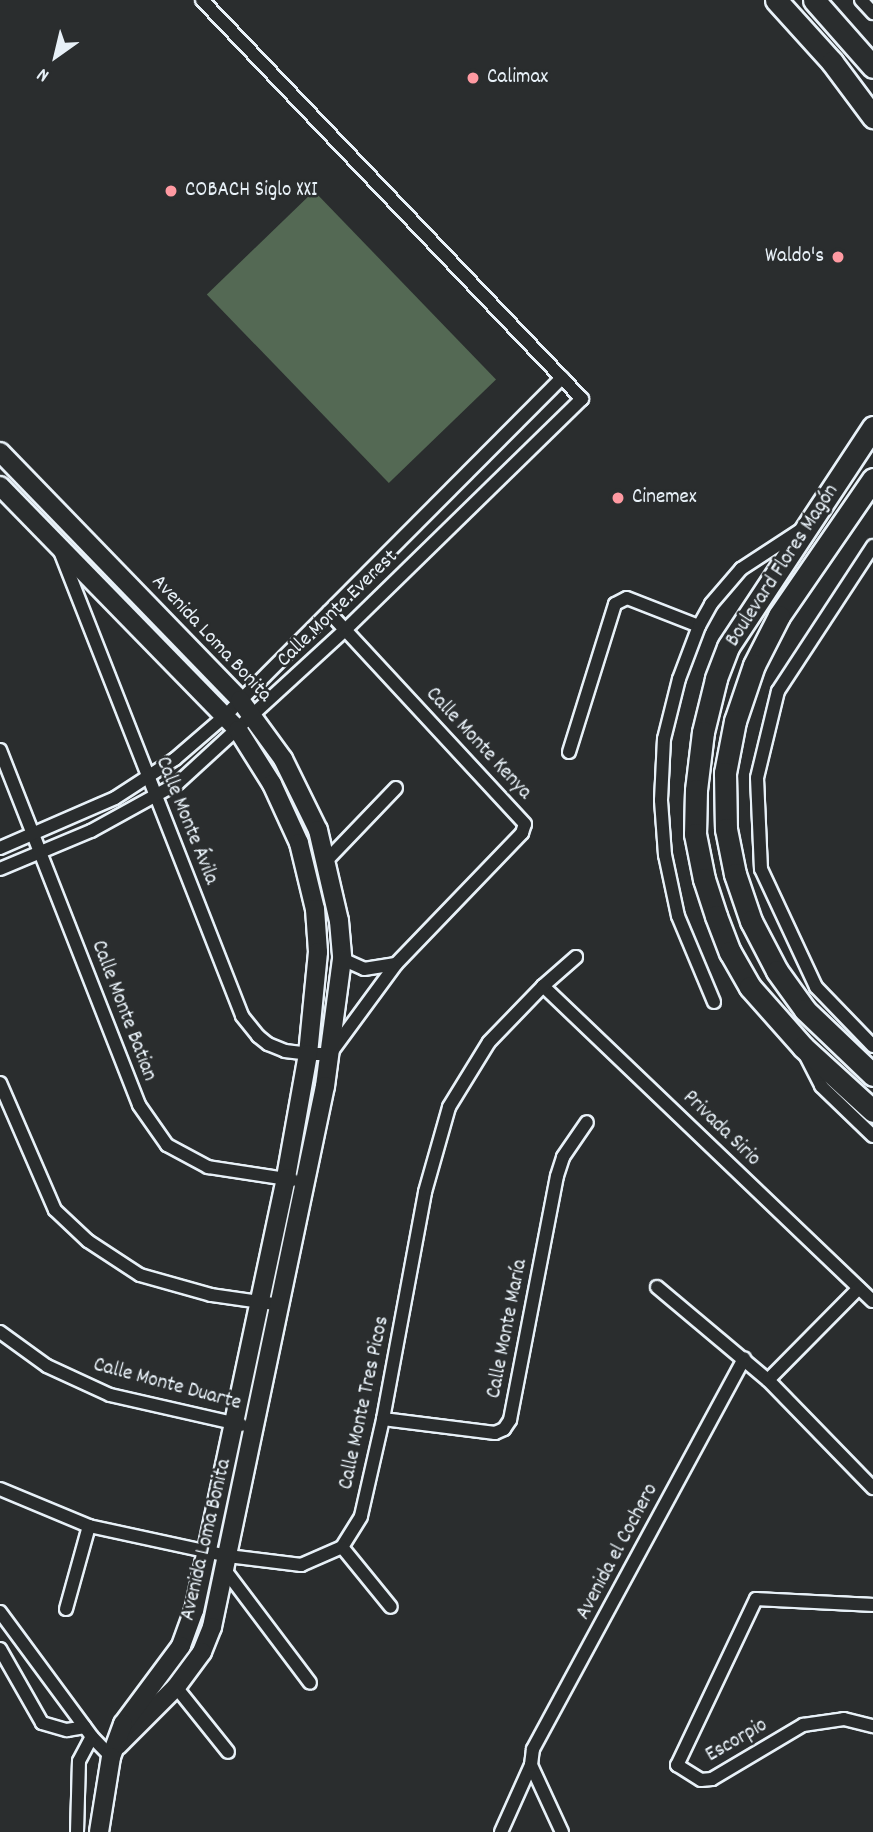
<!DOCTYPE html>
<meta charset="utf-8">
<style>
body{margin:0}
#map{position:relative;width:873px;height:1832px;overflow:hidden;background:#2a2d2e;font-family:Dekko,sans-serif}
div>[style]{position:absolute}
.green>*{inset:0;background:#546954;transform-origin:0 0}
.roads{filter:drop-shadow(2px 0 #e8f1f8) drop-shadow(-2px 0 #e8f1f8) drop-shadow(0 2px #e8f1f8) drop-shadow(0 -2px #e8f1f8)}
.street>*{height:12px;margin:-6px;padding:0 6px;transform-origin:6px;border-radius:6px;background:#2a2d2e}
.secondary>*{height:18px;margin:-9px;padding:0 9px;transform-origin:9px;border-radius:9px;background:#2a2d2e}
.primary>*{height:21px;margin:-10.5px;padding:0 10.5px;transform-origin:10.5px;border-radius:10.5px;background:#2a2d2e}
.dots>*{width:19px;height:19px;translate:-50% -50%;box-sizing:border-box;border:4px solid #2a2d2e;border-radius:50%}
span{translate:-50% -50%;white-space:nowrap;text-align:center;line-height:1.15;-webkit-text-stroke:5px #2a2d2e;paint-order:stroke}
.poi-label{font-size:21px;color:#e8f1f8}
.left{translate:0 -50%;text-align:left}
.right{translate:-100% -50%;text-align:right}
.street-label{font-size:21px;color:#e8f1f8}
.north{position:absolute;left:21px;top:21px;width:70px;height:70px;-webkit-text-stroke:5px #2a2d2e;paint-order:stroke;rotate:214deg;font-size:19px;font-weight:700;line-height:28px;text-align:center;color:#e8f1f8}
.north::after{content:'';display:block;margin:auto;width:24px;height:32px;background:#e8f1f8;clip-path:polygon(50% 0,100% 100%,50% 72%,0 100%)}
</style>
<div id="map">
<div class="green">
<div style="left:314px;top:191px;width:262px;height:149px;rotate:46deg"></div>
</div>
<div class="roads">
<div class="street">
<div style="left:861px;top:0;width:18px;rotate:47deg"></div>
<div style="left:873px;top:546px;width:173px;rotate:123.2deg"></div>
<div style="left:778px;top:691px;width:89px;rotate:103.6deg"></div>
<div style="left:757px;top:778px;width:91px;rotate:87.5deg"></div>
<div style="left:761px;top:869px;width:130px;rotate:65deg"></div>
<div style="left:816px;top:987px;width:82px;rotate:46deg"></div>
<div style="left:60px;top:551px;width:499px;rotate:68.6deg"></div>
<div style="left:242px;top:1016px;width:26px;rotate:51deg"></div>
<div style="left:258px;top:1036px;width:13px;rotate:39deg"></div>
<div style="left:268px;top:1044px;width:18px;rotate:22deg"></div>
<div style="left:285px;top:1051px;width:23px;rotate:7deg"></div>
<div style="left:308px;top:1054px;width:22px"></div>
<div style="left:330px;top:1054px;width:112px;rotate:-53.7deg"></div>
<div style="left:396px;top:964px;width:182px;rotate:-46.1deg"></div>
<div style="left:522px;top:833px;width:9px;rotate:-72deg"></div>
<div style="left:525px;top:824px;width:289px;rotate:-132.8deg"></div>
<div style="left:0;top:750px;width:381px;rotate:68.6deg"></div>
<div style="left:139px;top:1105px;width:49px;rotate:55deg"></div>
<div style="left:167px;top:1145px;width:47px;rotate:28.2deg"></div>
<div style="left:208px;top:1167px;width:86px;rotate:8.7deg"></div>
<div style="left:569px;top:752px;width:155px;rotate:-72.7deg"></div>
<div style="left:615px;top:604px;width:13px;rotate:-27deg"></div>
<div style="left:627px;top:598px;width:77px;rotate:21.3deg"></div>
<div style="left:0;top:848px;width:125px;rotate:-23.5deg"></div>
<div style="left:115px;top:798px;width:72px;rotate:-33deg"></div>
<div style="left:175px;top:759px;width:67px;rotate:-40.8deg"></div>
<div style="left:226px;top:715px;width:476px;rotate:-45.1deg"></div>
<div style="left:326px;top:861px;width:101px;rotate:-46.2deg"></div>
<div style="left:0;top:869px;width:99px;rotate:-22.7deg"></div>
<div style="left:91px;top:831px;width:99px;rotate:-28.9deg"></div>
<div style="left:178px;top:783px;width:226px;rotate:-42.5deg"></div>
<div style="left:345px;top:630px;width:331px;rotate:-44.3deg"></div>
<div style="left:582px;top:399px;width:551px;rotate:-133.6deg"></div>
<div style="left:342px;top:959px;width:24px;rotate:24deg"></div>
<div style="left:364px;top:969px;width:32px;rotate:-9deg"></div>
<div style="left:543px;top:986px;width:456px;rotate:43.7deg"></div>
<div style="left:714px;top:1002px;width:93px;rotate:-112.7deg"></div>
<div style="left:678px;top:916px;width:62px;rotate:-102deg"></div>
<div style="left:665px;top:855px;width:55px;rotate:-94.2deg"></div>
<div style="left:661px;top:800px;width:61px;rotate:-87.2deg"></div>
<div style="left:664px;top:739px;width:62px;rotate:-76deg"></div>
<div style="left:679px;top:679px;width:57px;rotate:-69.3deg"></div>
<div style="left:699px;top:626px;width:25px;rotate:-61deg"></div>
<div style="left:711px;top:604px;width:46px;rotate:-49.4deg"></div>
<div style="left:741px;top:569px;width:69px;rotate:-33.2deg"></div>
<div style="left:805px;top:1054px;width:36px;rotate:63deg"></div>
<div style="left:821px;top:1086px;width:72px;rotate:43.9deg"></div>
<div style="left:0;top:1083px;width:138px;rotate:66.6deg"></div>
<div style="left:55px;top:1210px;width:45px;rotate:43.2deg"></div>
<div style="left:88px;top:1241px;width:62px;rotate:33.2deg"></div>
<div style="left:140px;top:1275px;width:74px;rotate:15.7deg"></div>
<div style="left:211px;top:1295px;width:71px;rotate:8.1deg"></div>
<div style="left:657px;top:1287px;width:145px;rotate:40deg"></div>
<div style="left:768px;top:1380px;width:151px;rotate:45.8deg"></div>
<div style="left:0;top:1332px;width:58px;rotate:35.9deg"></div>
<div style="left:47px;top:1366px;width:69px;rotate:24.7deg"></div>
<div style="left:110px;top:1395px;width:135px;rotate:12.8deg"></div>
<div style="left:768px;top:1380px;width:129px;rotate:-45.3deg"></div>
<div style="left:383px;top:1419px;width:113px;rotate:7.1deg"></div>
<div style="left:495px;top:1433px;width:10px;rotate:-24deg"></div>
<div style="left:504px;top:1429px;width:11px;rotate:-56deg"></div>
<div style="left:510px;top:1420px;width:248px;rotate:-79.1deg"></div>
<div style="left:557px;top:1176px;width:20px;rotate:-72deg"></div>
<div style="left:563px;top:1157px;width:42px;rotate:-55.6deg"></div>
<div style="left:0;top:1489px;width:96px;rotate:22.6deg"></div>
<div style="left:89px;top:1526px;width:142px;rotate:12.2deg"></div>
<div style="left:228px;top:1556px;width:74px;rotate:7deg"></div>
<div style="left:301px;top:1565px;width:45px;rotate:-23.7deg"></div>
<div style="left:342px;top:1547px;width:36px;rotate:-58deg"></div>
<div style="left:361px;top:1516px;width:99px;rotate:-77.2deg"></div>
<div style="left:383px;top:1419px;width:231px;rotate:-79.5deg"></div>
<div style="left:425px;top:1192px;width:88px;rotate:-74.2deg"></div>
<div style="left:449px;top:1107px;width:76px;rotate:-58.4deg"></div>
<div style="left:489px;top:1042px;width:78px;rotate:-46deg"></div>
<div style="left:543px;top:986px;width:44px;rotate:-41.3deg"></div>
<div style="left:342px;top:1547px;width:77px;rotate:50.8deg"></div>
<div style="left:225px;top:1570px;width:141px;rotate:53deg"></div>
<div style="left:873px;top:1605px;width:117px;rotate:-177.1deg"></div>
<div style="left:756px;top:1599px;width:184px;rotate:115.4deg"></div>
<div style="left:677px;top:1765px;width:28px;rotate:32deg"></div>
<div style="left:701px;top:1780px;width:11px;rotate:-5deg"></div>
<div style="left:712px;top:1779px;width:106px;rotate:-30.7deg"></div>
<div style="left:803px;top:1725px;width:41px;rotate:-8.3deg"></div>
<div style="left:844px;top:1719px;width:30px;rotate:14deg"></div>
<div style="left:66px;top:1609px;width:86px;rotate:-74.5deg"></div>
<div style="left:0;top:1612px;width:155px;rotate:53.6deg"></div>
<div style="left:92px;top:1737px;width:28px;rotate:46deg"></div>
<div style="left:0;top:1649px;width:85px;rotate:60.4deg"></div>
<div style="left:42px;top:1723px;width:26px;rotate:16deg"></div>
<div style="left:67px;top:1730px;width:18px;rotate:-9deg"></div>
<div style="left:176px;top:1687px;width:83px;rotate:51.3deg"></div>
<div style="left:531px;top:1765px;width:74px;rotate:65.2deg"></div>
<div style="left:77px;top:1832px;width:71px;rotate:-88.4deg"></div>
<div style="left:79px;top:1761px;width:27px;rotate:-62deg"></div>
<div style="left:501px;top:1832px;width:73px;rotate:-65.9deg"></div>
<div style="left:531px;top:1765px;width:16px;rotate:-83deg"></div>
<div style="left:533px;top:1749px;width:444px;rotate:-61.6deg"></div>
</div>
<div class="secondary">
<div style="left:0;top:452px;width:345px;rotate:45.9deg"></div>
<div style="left:240px;top:700px;width:73px;rotate:53.9deg"></div>
<div style="left:283px;top:759px;width:79px;rotate:63.8deg"></div>
<div style="left:318px;top:830px;width:93px;rotate:77deg"></div>
<div style="left:339px;top:921px;width:38px;rotate:85deg"></div>
<div style="left:342px;top:959px;width:128px;rotate:97.6deg"></div>
<div style="left:325px;top:1086px;width:553px;rotate:101.8deg"></div>
<div style="left:212px;top:1627px;width:27px;rotate:112deg"></div>
<div style="left:202px;top:1652px;width:44px;rotate:126.6deg"></div>
<div style="left:176px;top:1687px;width:83px;rotate:135deg"></div>
<div style="left:0;top:486px;width:341px;rotate:45.7deg"></div>
<div style="left:238px;top:730px;width:64px;rotate:57.8deg"></div>
<div style="left:272px;top:784px;width:65px;rotate:65.4deg"></div>
<div style="left:299px;top:843px;width:68px;rotate:76.4deg"></div>
<div style="left:315px;top:909px;width:43px;rotate:86deg"></div>
<div style="left:318px;top:952px;width:102px;rotate:95.6deg"></div>
<div style="left:308px;top:1054px;width:126px;rotate:100.1deg"></div>
<div style="left:286px;top:1178px;width:442px;rotate:102deg"></div>
<div style="left:194px;top:1610px;width:38px;rotate:110deg"></div>
<div style="left:181px;top:1646px;width:97px;rotate:126.6deg"></div>
<div style="left:123px;top:1724px;width:35px;rotate:110deg"></div>
<div style="left:111px;top:1757px;width:76px;rotate:99.1deg"></div>
</div>
<div class="primary">
<div style="left:776px;top:0;width:84px;rotate:47.9deg"></div>
<div style="left:832px;top:62px;width:69px;rotate:53.3deg"></div>
<div style="left:814px;top:0;width:89px;rotate:48.6deg"></div>
<div style="left:873px;top:427px;width:263px;rotate:123.4deg"></div>
<div style="left:728px;top:647px;width:34px;rotate:111deg"></div>
<div style="left:716px;top:679px;width:55px;rotate:103.8deg"></div>
<div style="left:703px;top:732px;width:58px;rotate:96.9deg"></div>
<div style="left:696px;top:790px;width:44px;rotate:91.3deg"></div>
<div style="left:695px;top:834px;width:46px;rotate:78.7deg"></div>
<div style="left:704px;top:879px;width:39px;rotate:72deg"></div>
<div style="left:716px;top:916px;width:39px;rotate:69deg"></div>
<div style="left:730px;top:952px;width:40px;rotate:60.3deg"></div>
<div style="left:750px;top:987px;width:80px;rotate:48.5deg"></div>
<div style="left:803px;top:1047px;width:95px;rotate:42.4deg"></div>
<div style="left:873px;top:479px;width:166px;rotate:124.5deg"></div>
<div style="left:779px;top:616px;width:55px;rotate:117deg"></div>
<div style="left:754px;top:665px;width:59px;rotate:108.7deg"></div>
<div style="left:735px;top:721px;width:53px;rotate:100.9deg"></div>
<div style="left:725px;top:773px;width:56px;rotate:89deg"></div>
<div style="left:726px;top:829px;width:46px;rotate:78.7deg"></div>
<div style="left:735px;top:874px;width:50px;rotate:71.2deg"></div>
<div style="left:751px;top:921px;width:56px;rotate:62.5deg"></div>
<div style="left:777px;top:971px;width:48px;rotate:54.3deg"></div>
<div style="left:805px;top:1010px;width:94px;rotate:43.7deg"></div>
</div>
</div>
<div class="dots">
<div style="left:473px;top:78px;background:#ff9aa2"></div>
<div style="left:171px;top:191px;background:#ff9aa2"></div>
<div style="left:838px;top:257px;background:#ff9aa2"></div>
<div style="left:618px;top:498px;background:#ff9aa2"></div>
</div>
<div class="poi-label">
<span class="left" style="left:487px;top:78px">Calimax</span>
<span class="left" style="left:185px;top:191px">COBACH Siglo XXI</span>
<span class="right" style="left:824px;top:257px">Waldo's</span>
<span class="left" style="left:632px;top:498px">Cinemex</span>
</div>
<div class="street-label">
<span style="left:783px;top:566px;rotate:-57deg">Boulevard Flores Magón</span>
<span style="left:338px;top:609px;rotate:-44deg">Calle Monte Everest</span>
<span style="left:211px;top:639px;rotate:47deg">Avenida Loma Bonita</span>
<span style="left:478px;top:744px;rotate:47deg">Calle Monte Kenya</span>
<span style="left:186px;top:821px;rotate:68deg">Calle Monte Ávila</span>
<span style="left:123px;top:1011px;rotate:69deg">Calle Monte Batian</span>
<span style="left:721px;top:1129px;rotate:44deg">Privada Sirio</span>
<span style="left:508px;top:1329px;rotate:-79deg">Calle Monte María</span>
<span style="left:167px;top:1385px;rotate:15deg">Calle Monte Duarte</span>
<span style="left:365px;top:1403px;rotate:-78deg">Calle Monte Tres Picos</span>
<span style="left:207px;top:1540px;rotate:-77deg">Avenida Loma Bonita</span>
<span style="left:618px;top:1552px;rotate:-62deg">Avenida el Cochero</span>
<span style="left:737px;top:1741px;rotate:-30deg">Escorpio</span>
</div>
<div class="north">N</div>
</div>
